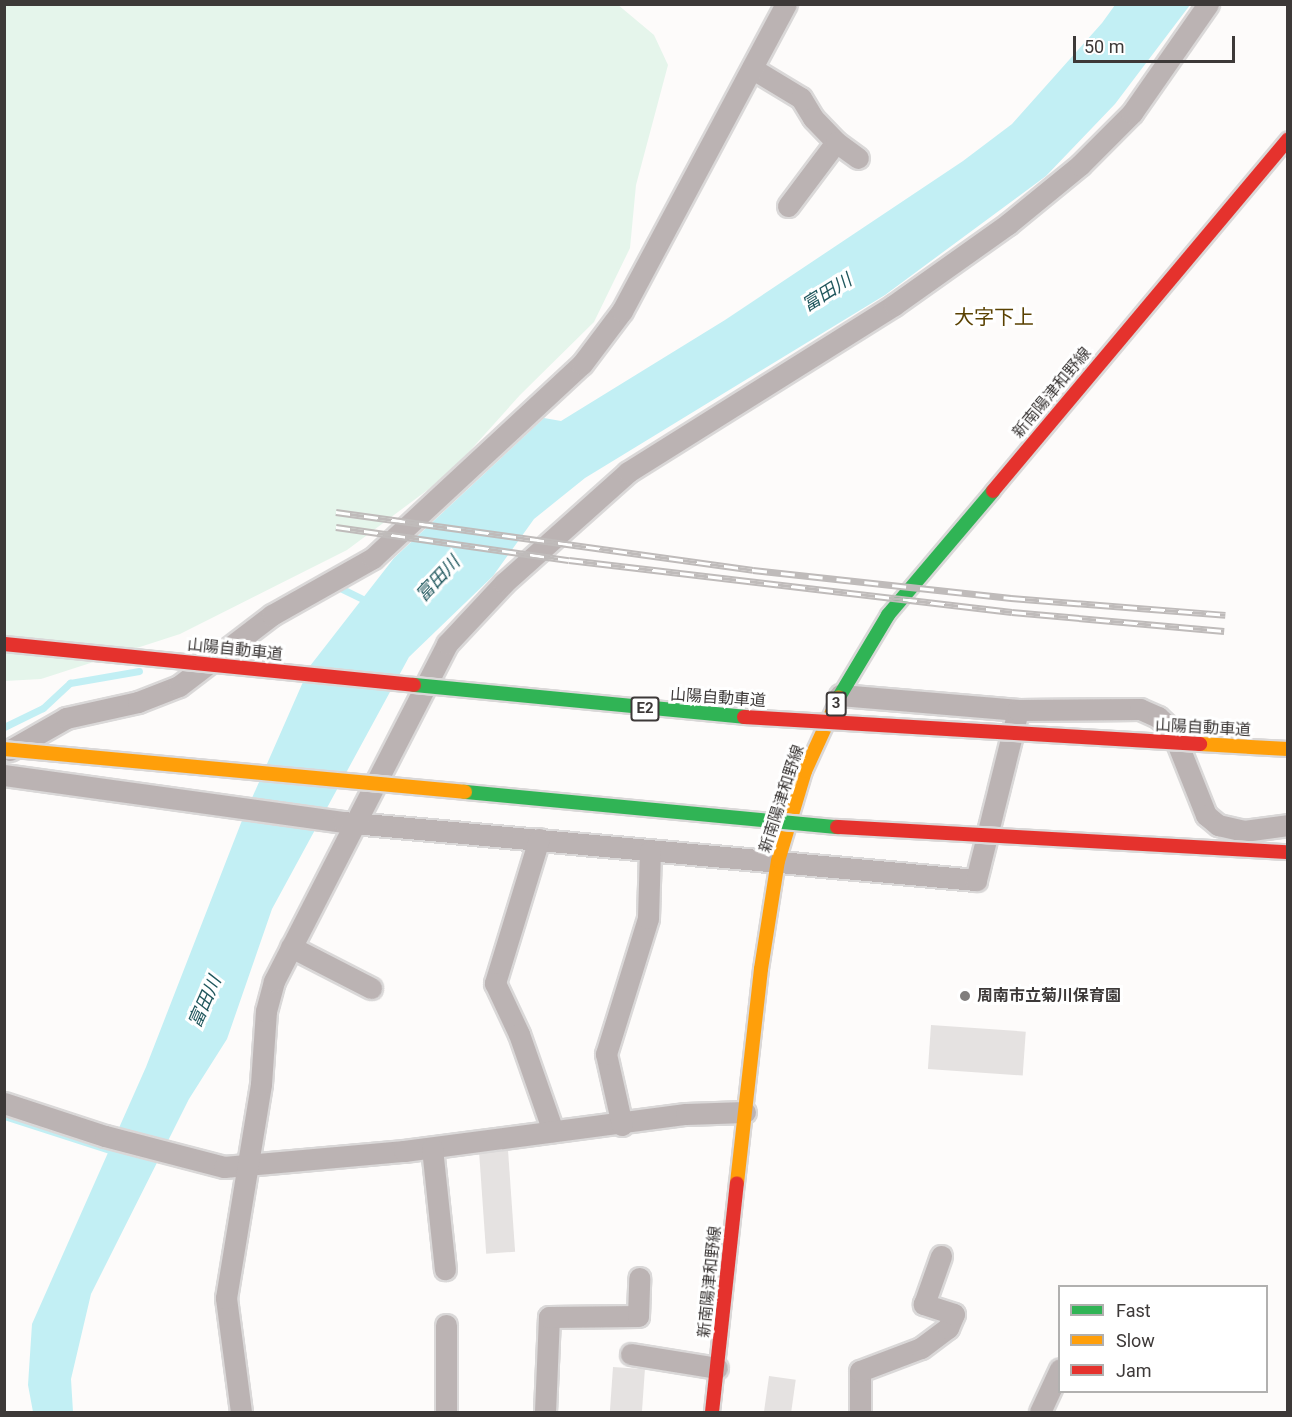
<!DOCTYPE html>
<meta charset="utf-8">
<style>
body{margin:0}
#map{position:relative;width:1292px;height:1417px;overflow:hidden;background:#fdfbfa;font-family:Roboto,"Noto Sans JP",sans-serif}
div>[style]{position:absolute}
.green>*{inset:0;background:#e5f5eb}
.water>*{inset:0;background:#c2eff4}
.stream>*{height:7px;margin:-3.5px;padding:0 3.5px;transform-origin:3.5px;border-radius:3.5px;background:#c2eff4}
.building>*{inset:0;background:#e5e2e1;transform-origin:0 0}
.roads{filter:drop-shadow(2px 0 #dad8d8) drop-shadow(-2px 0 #dad8d8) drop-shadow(0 2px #dad8d8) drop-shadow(0 -2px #dad8d8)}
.street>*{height:21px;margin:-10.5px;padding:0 10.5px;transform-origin:10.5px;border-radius:10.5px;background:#bbb3b3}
.fast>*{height:14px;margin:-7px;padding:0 7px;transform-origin:7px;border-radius:7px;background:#30b455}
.slow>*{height:14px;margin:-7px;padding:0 7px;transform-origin:7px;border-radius:7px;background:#ff9f0a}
.jam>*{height:14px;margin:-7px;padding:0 7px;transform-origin:7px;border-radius:7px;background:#e5322d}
.rail>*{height:7px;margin-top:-3.5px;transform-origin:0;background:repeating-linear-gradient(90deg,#fff 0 14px,#bfbbba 0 28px);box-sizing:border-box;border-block:2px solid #bfbbba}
.bridges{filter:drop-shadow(2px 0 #dad8d8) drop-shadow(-2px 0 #dad8d8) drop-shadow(0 2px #dad8d8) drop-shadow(0 -2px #dad8d8)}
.fast-bridge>*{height:14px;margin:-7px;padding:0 7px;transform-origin:7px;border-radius:7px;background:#30b455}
.slow-bridge>*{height:14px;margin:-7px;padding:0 7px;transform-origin:7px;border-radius:7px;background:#ff9f0a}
.jam-bridge>*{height:14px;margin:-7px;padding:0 7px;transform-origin:7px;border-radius:7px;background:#e5322d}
.dots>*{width:16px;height:16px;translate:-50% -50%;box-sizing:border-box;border:3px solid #fff;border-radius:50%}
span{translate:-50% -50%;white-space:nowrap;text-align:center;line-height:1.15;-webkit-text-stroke:6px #fff;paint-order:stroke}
.shield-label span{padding:2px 4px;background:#fff;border:2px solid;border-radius:4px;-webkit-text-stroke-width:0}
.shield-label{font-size:15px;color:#3d3938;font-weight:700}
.street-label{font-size:16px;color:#3d3938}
.poi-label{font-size:16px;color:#3d3938;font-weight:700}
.left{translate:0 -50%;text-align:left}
.water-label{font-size:18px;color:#20575d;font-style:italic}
.quarter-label{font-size:20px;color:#5a4101}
.frame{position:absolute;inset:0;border:6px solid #3d3938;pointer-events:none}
.legend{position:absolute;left:1058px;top:1285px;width:210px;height:108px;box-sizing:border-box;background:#fff;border:2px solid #b1b0af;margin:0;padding:8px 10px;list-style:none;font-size:18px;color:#3d3938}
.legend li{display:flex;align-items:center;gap:12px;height:30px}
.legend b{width:30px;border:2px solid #b1b0af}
.scale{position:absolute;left:1073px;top:36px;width:162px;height:27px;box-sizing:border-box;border:3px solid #3d3938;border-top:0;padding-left:8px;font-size:18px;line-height:21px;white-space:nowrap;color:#3d3938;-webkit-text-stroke:4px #fff;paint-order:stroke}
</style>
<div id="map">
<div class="green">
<div style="clip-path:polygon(617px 4px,654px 35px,668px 65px,636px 185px,630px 248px,594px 322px,520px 395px,449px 474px,347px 550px,180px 634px,41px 679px,5px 681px,5px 5px)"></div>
</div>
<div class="water">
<div style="clip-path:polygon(1115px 5px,1190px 5px,1115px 104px,1046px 176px,885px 295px,585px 478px,534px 519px,493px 576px,409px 657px,272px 909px,227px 1039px,189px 1099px,91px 1294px,71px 1379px,73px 1412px,33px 1412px,28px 1385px,32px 1324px,146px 1067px,241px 823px,310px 666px,394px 558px,544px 418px,561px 421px,725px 320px,963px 161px,1012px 124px,1102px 23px)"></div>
</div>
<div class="stream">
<div style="left:334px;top:585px;width:39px;rotate:26deg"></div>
<div style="left:4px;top:727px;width:43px;rotate:-26deg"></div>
<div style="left:43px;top:708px;width:37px;rotate:-43deg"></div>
<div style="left:70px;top:683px;width:70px;rotate:-9.9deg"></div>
<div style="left:4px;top:1116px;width:118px;rotate:17.8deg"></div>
</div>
<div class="building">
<div style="left:931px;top:1025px;width:95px;height:44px;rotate:4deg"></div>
<div style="left:508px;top:1150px;width:102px;height:29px;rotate:86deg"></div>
<div style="left:613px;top:1367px;width:32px;height:46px;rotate:4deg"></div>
<div style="left:769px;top:1376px;width:27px;height:37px;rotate:8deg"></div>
</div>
<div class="roads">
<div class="street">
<div style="left:753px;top:69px;width:56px;rotate:31.1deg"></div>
<div style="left:801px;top:98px;width:23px;rotate:59deg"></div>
<div style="left:813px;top:118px;width:33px;rotate:46deg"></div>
<div style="left:788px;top:206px;width:80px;rotate:-53.1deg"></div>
<div style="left:836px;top:142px;width:27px;rotate:36deg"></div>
<div style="left:840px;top:695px;width:179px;rotate:4.8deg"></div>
<div style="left:10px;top:750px;width:64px;rotate:-29.7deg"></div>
<div style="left:66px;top:718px;width:74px;rotate:-12.5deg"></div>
<div style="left:138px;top:702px;width:44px;rotate:-21.3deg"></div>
<div style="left:179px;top:686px;width:117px;rotate:-37.4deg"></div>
<div style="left:272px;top:615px;width:116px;rotate:-29.4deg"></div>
<div style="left:373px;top:558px;width:285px;rotate:-42.9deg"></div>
<div style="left:582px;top:364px;width:66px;rotate:-53deg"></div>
<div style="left:622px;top:311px;width:348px;rotate:-61.9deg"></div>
<div style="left:4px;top:775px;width:342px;rotate:7.9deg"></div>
<div style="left:343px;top:822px;width:636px;rotate:5.24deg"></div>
<div style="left:976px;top:880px;width:175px;rotate:-76.1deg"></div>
<div style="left:1018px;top:710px;width:122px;rotate:-0.5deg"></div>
<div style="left:1140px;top:709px;width:20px;rotate:24deg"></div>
<div style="left:1158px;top:717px;width:19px;rotate:43deg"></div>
<div style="left:1172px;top:730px;width:92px;rotate:68.2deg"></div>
<div style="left:1206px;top:815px;width:16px;rotate:40deg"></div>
<div style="left:1218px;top:825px;width:27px;rotate:13deg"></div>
<div style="left:1244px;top:831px;width:44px;rotate:-7.8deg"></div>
<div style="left:539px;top:839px;width:151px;rotate:107deg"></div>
<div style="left:495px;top:983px;width:56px;rotate:64.8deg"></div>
<div style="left:519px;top:1034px;width:103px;rotate:70.7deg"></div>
<div style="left:291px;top:947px;width:90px;rotate:27.1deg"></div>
<div style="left:4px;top:1103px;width:106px;rotate:18.1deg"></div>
<div style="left:105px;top:1136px;width:123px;rotate:14.6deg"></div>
<div style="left:224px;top:1167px;width:181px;rotate:-5.1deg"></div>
<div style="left:404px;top:1151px;width:284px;rotate:-7.5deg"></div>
<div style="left:686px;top:1114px;width:59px;rotate:-1.9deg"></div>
<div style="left:622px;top:1125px;width:73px;rotate:-102.7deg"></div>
<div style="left:606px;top:1054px;width:142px;rotate:-72.8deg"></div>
<div style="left:648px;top:918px;width:67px;rotate:-88.3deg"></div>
<div style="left:432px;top:1148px;width:122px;rotate:83.9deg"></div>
<div style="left:631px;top:1354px;width:87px;rotate:9.2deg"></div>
<div style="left:241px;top:1412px;width:115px;rotate:-97.5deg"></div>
<div style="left:226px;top:1298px;width:217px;rotate:-80.7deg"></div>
<div style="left:261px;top:1084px;width:73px;rotate:-86.1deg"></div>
<div style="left:266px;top:1011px;width:31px;rotate:-75deg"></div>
<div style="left:274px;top:981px;width:379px;rotate:-62.8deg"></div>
<div style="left:447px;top:644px;width:83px;rotate:-46.9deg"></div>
<div style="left:504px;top:583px;width:166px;rotate:-41.8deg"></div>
<div style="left:628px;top:472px;width:314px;rotate:-32.1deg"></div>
<div style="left:894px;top:305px;width:140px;rotate:-35.4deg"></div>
<div style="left:1008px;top:224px;width:93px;rotate:-39.3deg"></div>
<div style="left:1080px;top:165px;width:74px;rotate:-45deg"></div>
<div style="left:1132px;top:113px;width:133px;rotate:-55.1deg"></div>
<div style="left:446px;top:1412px;width:87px;rotate:-90deg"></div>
<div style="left:545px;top:1412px;width:95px;rotate:-87.6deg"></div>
<div style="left:549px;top:1317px;width:89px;rotate:-0.6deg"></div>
<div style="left:638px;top:1316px;width:38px;rotate:-88deg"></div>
<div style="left:860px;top:1412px;width:41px;rotate:-90deg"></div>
<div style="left:860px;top:1371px;width:65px;rotate:-20.7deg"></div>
<div style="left:921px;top:1348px;width:34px;rotate:-37deg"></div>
<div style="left:948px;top:1328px;width:15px;rotate:-67deg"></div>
<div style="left:954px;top:1314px;width:32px;rotate:-162deg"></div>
<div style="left:924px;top:1304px;width:51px;rotate:-70.5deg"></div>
<div style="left:1040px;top:1412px;width:47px;rotate:-65.1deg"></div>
</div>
<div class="fast">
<div style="left:839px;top:697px;width:96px;rotate:-59.1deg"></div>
<div style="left:888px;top:615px;width:162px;rotate:-49.7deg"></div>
</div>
<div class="slow">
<div style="left:737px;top:1183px;width:215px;rotate:-83.6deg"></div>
<div style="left:761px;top:969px;width:109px;rotate:-81.1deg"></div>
<div style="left:778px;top:861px;width:94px;rotate:-73.3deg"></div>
<div style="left:805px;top:771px;width:81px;rotate:-65.3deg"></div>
</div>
<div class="jam">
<div style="left:993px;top:491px;width:459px;rotate:-50deg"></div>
<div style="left:712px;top:1412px;width:230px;rotate:-83.8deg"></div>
</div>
</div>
<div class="rail">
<div style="left:336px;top:512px;width:421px;rotate:7.9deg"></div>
<div style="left:753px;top:570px;width:260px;rotate:6.2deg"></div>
<div style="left:1011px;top:598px;width:215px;rotate:4.5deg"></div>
<div style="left:336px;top:527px;width:235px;rotate:8.1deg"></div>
<div style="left:569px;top:560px;width:446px;rotate:6.7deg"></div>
<div style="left:1012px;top:612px;width:213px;rotate:5.1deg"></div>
</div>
<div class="bridges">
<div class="fast-bridge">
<div style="left:414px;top:685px;width:332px;rotate:5.5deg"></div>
<div style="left:465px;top:792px;width:374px;rotate:5.4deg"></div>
</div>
<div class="slow-bridge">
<div style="left:1200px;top:744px;width:88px;rotate:3.3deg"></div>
<div style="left:4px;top:749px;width:463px;rotate:5.3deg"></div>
</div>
<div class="jam-bridge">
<div style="left:4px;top:644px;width:412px;rotate:5.7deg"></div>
<div style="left:744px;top:717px;width:457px;rotate:3.4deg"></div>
<div style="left:837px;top:827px;width:452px;rotate:3.2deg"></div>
</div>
</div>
<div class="dots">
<div style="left:965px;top:996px;background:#807d7c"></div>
</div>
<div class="shield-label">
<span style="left:836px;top:704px">3</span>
<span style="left:645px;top:709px">E2</span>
</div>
<div class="street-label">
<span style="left:1052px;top:393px;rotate:-50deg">新南陽津和野線</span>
<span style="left:235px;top:650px;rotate:6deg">山陽自動車道</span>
<span style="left:718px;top:698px;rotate:4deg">山陽自動車道</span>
<span style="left:1203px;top:728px;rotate:3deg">山陽自動車道</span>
<span style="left:782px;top:799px;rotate:-72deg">新南陽津和野線</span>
<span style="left:710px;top:1282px;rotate:-84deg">新南陽津和野線</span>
</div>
<div class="poi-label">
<span class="left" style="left:977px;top:996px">周南市立菊川保育園</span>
</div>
<div class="water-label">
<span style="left:827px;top:293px;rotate:-32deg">富田川</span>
<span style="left:438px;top:579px;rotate:-47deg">富田川</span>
<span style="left:205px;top:1002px;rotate:-66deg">富田川</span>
</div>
<div class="quarter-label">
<span style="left:994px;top:317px">大字下上</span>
</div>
<div class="frame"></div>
<ul class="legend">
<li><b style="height:8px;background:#30b455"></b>Fast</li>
<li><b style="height:8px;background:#ff9f0a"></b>Slow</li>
<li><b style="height:8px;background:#e5322d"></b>Jam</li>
</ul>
<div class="scale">50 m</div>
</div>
